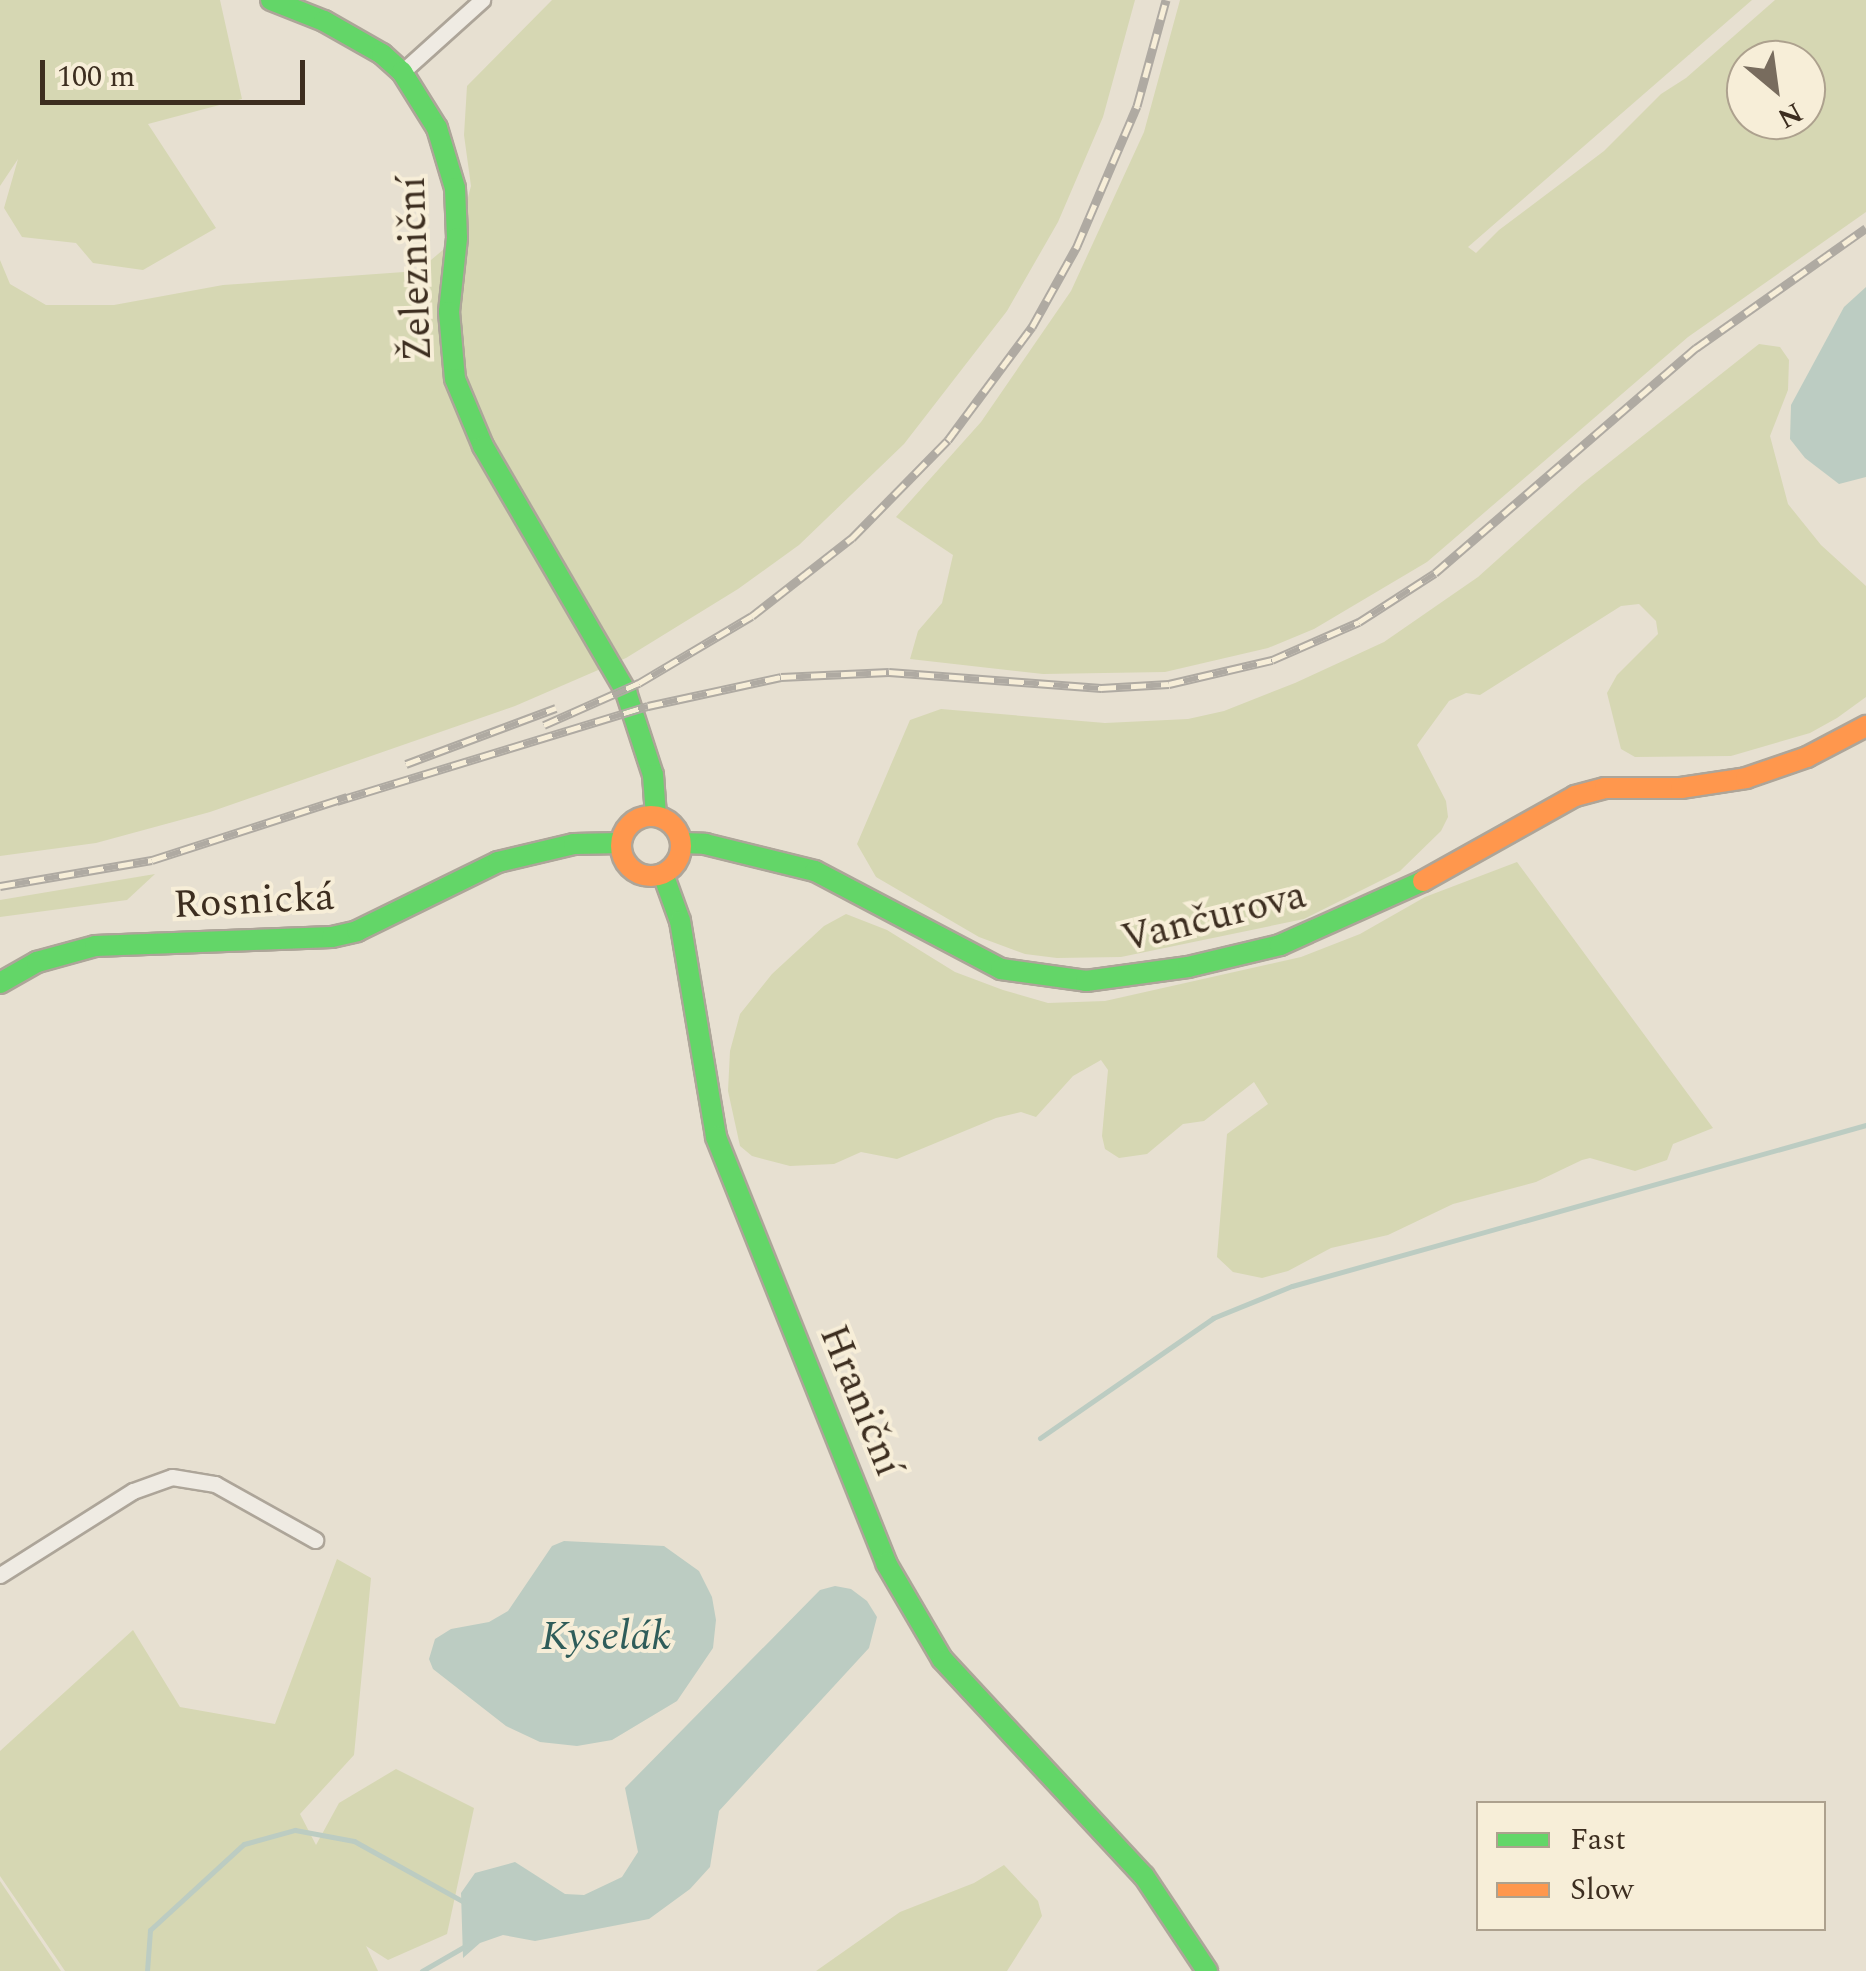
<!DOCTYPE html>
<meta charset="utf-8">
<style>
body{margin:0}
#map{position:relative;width:1866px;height:1971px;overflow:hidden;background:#e7e0d1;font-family:Spectral,serif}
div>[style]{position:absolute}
.green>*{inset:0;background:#d6d7b3}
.water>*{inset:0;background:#bcccc2}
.stream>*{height:5px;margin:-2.5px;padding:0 2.5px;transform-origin:2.5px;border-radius:2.5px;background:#bcccc2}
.roads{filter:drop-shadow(2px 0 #ada599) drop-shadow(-2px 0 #ada599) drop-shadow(0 2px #ada599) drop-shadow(0 -2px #ada599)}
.street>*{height:15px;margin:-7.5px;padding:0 7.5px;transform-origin:7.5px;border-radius:7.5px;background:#efebe3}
.fast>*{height:20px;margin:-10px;padding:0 10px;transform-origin:10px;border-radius:10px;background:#63d668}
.slow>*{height:20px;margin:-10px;padding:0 10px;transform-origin:10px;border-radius:10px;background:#ff974d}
.slow>.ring{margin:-10px;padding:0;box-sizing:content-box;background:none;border:20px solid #ff974d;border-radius:50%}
.rail>*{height:9px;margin-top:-4.5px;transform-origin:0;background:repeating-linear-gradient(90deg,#f7eed8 0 15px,#afaaa2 0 30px);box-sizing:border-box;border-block:2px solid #afaaa2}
span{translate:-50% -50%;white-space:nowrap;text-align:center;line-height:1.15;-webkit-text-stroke:8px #f7eed8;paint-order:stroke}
.street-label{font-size:40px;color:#3d2e20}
.water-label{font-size:42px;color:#2f5d5a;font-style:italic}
.legend{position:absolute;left:1476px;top:1801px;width:350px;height:130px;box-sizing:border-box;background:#f7eed8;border:2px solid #ada18e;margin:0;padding:12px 18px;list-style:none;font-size:30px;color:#3d2e20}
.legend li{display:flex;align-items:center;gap:20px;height:50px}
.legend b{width:50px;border:2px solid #ada18e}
.north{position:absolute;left:1726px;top:40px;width:100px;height:100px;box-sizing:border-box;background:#f7eed8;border:2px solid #ada18e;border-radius:50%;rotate:151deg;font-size:28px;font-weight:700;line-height:40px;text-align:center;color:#3d2e20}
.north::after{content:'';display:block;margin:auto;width:35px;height:45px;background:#786c5e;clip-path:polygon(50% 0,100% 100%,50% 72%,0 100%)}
.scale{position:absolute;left:40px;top:60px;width:265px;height:45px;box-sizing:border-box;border:5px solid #3d2e20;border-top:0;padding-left:12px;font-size:30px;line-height:35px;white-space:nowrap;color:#3d2e20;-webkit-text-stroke:8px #f7eed8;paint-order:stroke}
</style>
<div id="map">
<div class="green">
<div style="clip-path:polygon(0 0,220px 0,242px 99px,148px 124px,216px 228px,143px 270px,93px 263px,76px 243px,22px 237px,4px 208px,18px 159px,0 186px)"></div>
<div style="clip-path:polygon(552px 0,1135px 0,1103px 117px,1058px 222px,1007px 311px,904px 444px,799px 545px,738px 589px,626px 658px,515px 706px,210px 812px,96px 843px,0 856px,0 260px,10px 284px,46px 305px,114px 305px,223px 285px,418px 271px,457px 238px,471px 186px,464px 135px,467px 86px)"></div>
<div style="clip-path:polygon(evenodd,1180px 0,1752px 0,1468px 247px,1476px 253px,1499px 230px,1604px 151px,1661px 94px,1686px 78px,1775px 0,1866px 0,1866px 212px,1688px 337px,1427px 562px,1314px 629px,1268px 648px,1165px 672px,1043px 674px,910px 659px,918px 631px,942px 603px,953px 555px,896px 517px,981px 422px,1071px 291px,1144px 132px,1180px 0,1746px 60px,1806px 60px,1806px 120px,1746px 120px,1746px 60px)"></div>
<div style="clip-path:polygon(1759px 344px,1780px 347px,1789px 360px,1788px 390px,1770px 436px,1788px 504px,1821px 545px,1866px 586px,1866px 697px,1837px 718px,1810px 733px,1731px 756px,1635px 757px,1621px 749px,1607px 693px,1617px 675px,1658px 634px,1656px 621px,1639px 604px,1621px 606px,1480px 695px,1466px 693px,1449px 701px,1417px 745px,1446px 801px,1448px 817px,1441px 831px,1400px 871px,1304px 919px,1121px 957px,1057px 958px,1025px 954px,979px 937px,876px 877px,857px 844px,910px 720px,941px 709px,1105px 723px,1188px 719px,1224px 711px,1295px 683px,1384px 642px,1478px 577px,1582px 484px)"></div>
<div style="clip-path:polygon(1517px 862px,1713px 1128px,1673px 1144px,1667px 1160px,1635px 1171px,1590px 1158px,1582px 1160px,1536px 1182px,1453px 1204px,1388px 1235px,1331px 1248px,1288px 1271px,1262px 1278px,1233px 1272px,1217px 1257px,1227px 1134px,1268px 1104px,1254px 1082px,1204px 1121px,1183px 1124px,1147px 1154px,1119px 1158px,1105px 1149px,1102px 1136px,1108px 1070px,1101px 1060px,1073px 1076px,1036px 1117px,1021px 1112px,996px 1118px,897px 1159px,861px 1152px,834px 1164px,790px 1166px,752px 1156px,740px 1146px,728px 1091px,730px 1051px,740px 1014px,772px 974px,824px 926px,846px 914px,887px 930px,955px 972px,1003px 990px,1048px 1003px,1105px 1001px,1301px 957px,1360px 934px,1425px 897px)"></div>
<div style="clip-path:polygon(155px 874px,127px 900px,0 917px,0 900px)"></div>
<div style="clip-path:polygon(337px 1559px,371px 1578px,354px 1755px,300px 1814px,316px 1845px,339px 1803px,396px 1769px,474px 1808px,447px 1934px,388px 1960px,366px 1946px,378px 1971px,65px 1971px,0 1876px,0 1751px,133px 1630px,180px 1707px,275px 1724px)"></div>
<div style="clip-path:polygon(1004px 1865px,1038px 1901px,1042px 1916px,1007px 1971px,816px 1971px,900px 1912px,974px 1883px)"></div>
<div style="clip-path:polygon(0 1881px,61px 1971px,0 1971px)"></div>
</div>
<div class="water">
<div style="clip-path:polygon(1866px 287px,1866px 477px,1839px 484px,1805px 458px,1790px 439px,1791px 405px,1844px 307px)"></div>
<div style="clip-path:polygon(564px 1541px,664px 1546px,699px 1571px,712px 1597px,716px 1620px,713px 1648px,677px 1701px,612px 1740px,577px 1746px,540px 1742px,506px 1726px,433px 1669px,429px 1659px,435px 1639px,451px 1629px,489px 1622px,508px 1611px,552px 1546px)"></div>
<div style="clip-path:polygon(835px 1586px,851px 1589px,867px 1601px,877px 1617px,869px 1648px,719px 1811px,710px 1867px,690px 1889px,649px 1919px,535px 1941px,503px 1935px,480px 1943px,463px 1958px,461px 1893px,475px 1873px,515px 1862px,565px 1894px,584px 1895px,622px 1877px,638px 1852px,625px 1788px,820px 1590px)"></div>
</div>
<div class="stream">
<div style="left:1040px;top:1438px;width:211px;rotate:-34.7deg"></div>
<div style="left:1213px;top:1318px;width:85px;rotate:-22.1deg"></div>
<div style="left:1292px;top:1286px;width:596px;rotate:-15.67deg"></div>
<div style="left:147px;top:1971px;width:41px;rotate:-85.8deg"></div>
<div style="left:150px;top:1930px;width:127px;rotate:-42.5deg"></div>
<div style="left:244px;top:1844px;width:53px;rotate:-15.4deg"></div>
<div style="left:295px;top:1830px;width:60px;rotate:10.6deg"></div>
<div style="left:354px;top:1841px;width:126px;rotate:29deg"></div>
<div style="left:422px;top:1971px;width:52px;rotate:-30deg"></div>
</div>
<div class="roads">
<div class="street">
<div style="left:402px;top:72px;width:108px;rotate:-42deg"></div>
<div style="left:0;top:1575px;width:157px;rotate:-32.3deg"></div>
<div style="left:133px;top:1491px;width:41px;rotate:-19.7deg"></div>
<div style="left:172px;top:1477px;width:44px;rotate:9.2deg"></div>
<div style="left:215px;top:1484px;width:115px;rotate:29.2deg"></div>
</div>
<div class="fast">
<div style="left:271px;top:0;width:57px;rotate:21.6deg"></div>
<div style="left:324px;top:21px;width:67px;rotate:29.6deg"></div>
<div style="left:382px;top:54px;width:27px;rotate:42deg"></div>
<div style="left:402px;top:72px;width:66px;rotate:58deg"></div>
<div style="left:437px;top:128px;width:63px;rotate:73.3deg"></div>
<div style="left:455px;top:188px;width:50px;rotate:87.7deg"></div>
<div style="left:457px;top:238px;width:74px;rotate:96.2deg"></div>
<div style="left:449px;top:312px;width:67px;rotate:84.9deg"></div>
<div style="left:455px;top:379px;width:73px;rotate:67.3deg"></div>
<div style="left:483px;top:446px;width:285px;rotate:59.8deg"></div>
<div style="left:626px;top:692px;width:87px;rotate:72deg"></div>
<div style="left:653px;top:775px;width:41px;rotate:85.8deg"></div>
<div style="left:682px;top:843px;width:23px;rotate:2deg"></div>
<div style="left:705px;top:844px;width:113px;rotate:13.8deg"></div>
<div style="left:815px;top:871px;width:210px;rotate:27.8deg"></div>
<div style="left:1001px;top:969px;width:86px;rotate:8deg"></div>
<div style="left:1086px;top:981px;width:103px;rotate:-7.8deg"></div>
<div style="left:1188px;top:967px;width:95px;rotate:-13.4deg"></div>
<div style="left:1280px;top:945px;width:157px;rotate:-24.1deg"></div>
<div style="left:663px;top:874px;width:50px;rotate:70.1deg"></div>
<div style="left:680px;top:921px;width:219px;rotate:80.5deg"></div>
<div style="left:716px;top:1137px;width:459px;rotate:68.2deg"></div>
<div style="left:886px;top:1563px;width:111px;rotate:59.7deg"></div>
<div style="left:942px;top:1659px;width:296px;rotate:47.1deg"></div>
<div style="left:1144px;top:1876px;width:114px;rotate:56.4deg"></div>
<div style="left:0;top:983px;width:43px;rotate:-29.6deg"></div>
<div style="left:37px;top:962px;width:60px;rotate:-15.4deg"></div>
<div style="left:95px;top:946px;width:237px;rotate:-2.2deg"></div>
<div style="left:332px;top:937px;width:26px;rotate:-13deg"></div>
<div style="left:357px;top:931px;width:157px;rotate:-26.1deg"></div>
<div style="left:498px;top:862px;width:78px;rotate:-13.3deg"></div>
<div style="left:574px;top:844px;width:47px;rotate:-1.2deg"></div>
</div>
<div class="slow">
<div class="ring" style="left:621px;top:816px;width:40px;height:40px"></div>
<div style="left:1423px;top:881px;width:174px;rotate:-29.2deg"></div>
<div style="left:1575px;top:796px;width:31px;rotate:-15deg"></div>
<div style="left:1605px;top:788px;width:76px"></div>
<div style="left:1681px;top:788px;width:66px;rotate:-8.7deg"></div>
<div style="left:1746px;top:778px;width:65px;rotate:-19deg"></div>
<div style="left:1807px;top:757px;width:67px;rotate:-27.7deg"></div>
</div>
</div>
<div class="rail">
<div style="left:544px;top:725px;width:104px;rotate:-23.9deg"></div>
<div style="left:639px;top:683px;width:131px;rotate:-30.7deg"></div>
<div style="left:752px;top:616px;width:127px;rotate:-38deg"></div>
<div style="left:852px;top:538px;width:137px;rotate:-45.6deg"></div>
<div style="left:948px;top:440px;width:141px;rotate:-53.4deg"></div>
<div style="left:1032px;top:327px;width:93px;rotate:-60.9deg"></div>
<div style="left:1077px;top:246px;width:152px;rotate:-66.8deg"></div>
<div style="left:1137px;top:106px;width:110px;rotate:-74.7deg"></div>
<div style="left:406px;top:764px;width:160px;rotate:-20.5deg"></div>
<div style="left:337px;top:801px;width:325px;rotate:-17deg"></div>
<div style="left:648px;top:706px;width:136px;rotate:-12.3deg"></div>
<div style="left:781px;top:677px;width:108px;rotate:-2.7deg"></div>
<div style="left:889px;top:672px;width:213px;rotate:4.3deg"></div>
<div style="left:1101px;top:688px;width:68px;rotate:-3.4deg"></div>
<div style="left:1169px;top:684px;width:106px;rotate:-13.1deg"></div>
<div style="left:1272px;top:660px;width:95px;rotate:-23.6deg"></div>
<div style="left:1359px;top:622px;width:90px;rotate:-32.8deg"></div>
<div style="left:1435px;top:573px;width:345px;rotate:-40.8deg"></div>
<div style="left:1696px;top:348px;width:208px;rotate:-35.2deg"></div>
<div style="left:0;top:886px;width:154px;rotate:-9.7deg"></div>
<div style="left:152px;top:860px;width:205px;rotate:-17.9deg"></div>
</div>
<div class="street-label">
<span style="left:416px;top:269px;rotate:-92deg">Železniční</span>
<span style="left:254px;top:902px;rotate:-3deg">Rosnická</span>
<span style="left:1214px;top:918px;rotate:-14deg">Vančurova</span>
<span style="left:860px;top:1401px;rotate:68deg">Hraniční</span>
</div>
<div class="water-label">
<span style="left:606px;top:1637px">Kyselák</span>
</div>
<ul class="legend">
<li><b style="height:12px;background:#63d668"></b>Fast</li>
<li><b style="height:12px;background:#ff974d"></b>Slow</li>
</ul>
<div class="north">N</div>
<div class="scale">100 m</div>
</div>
